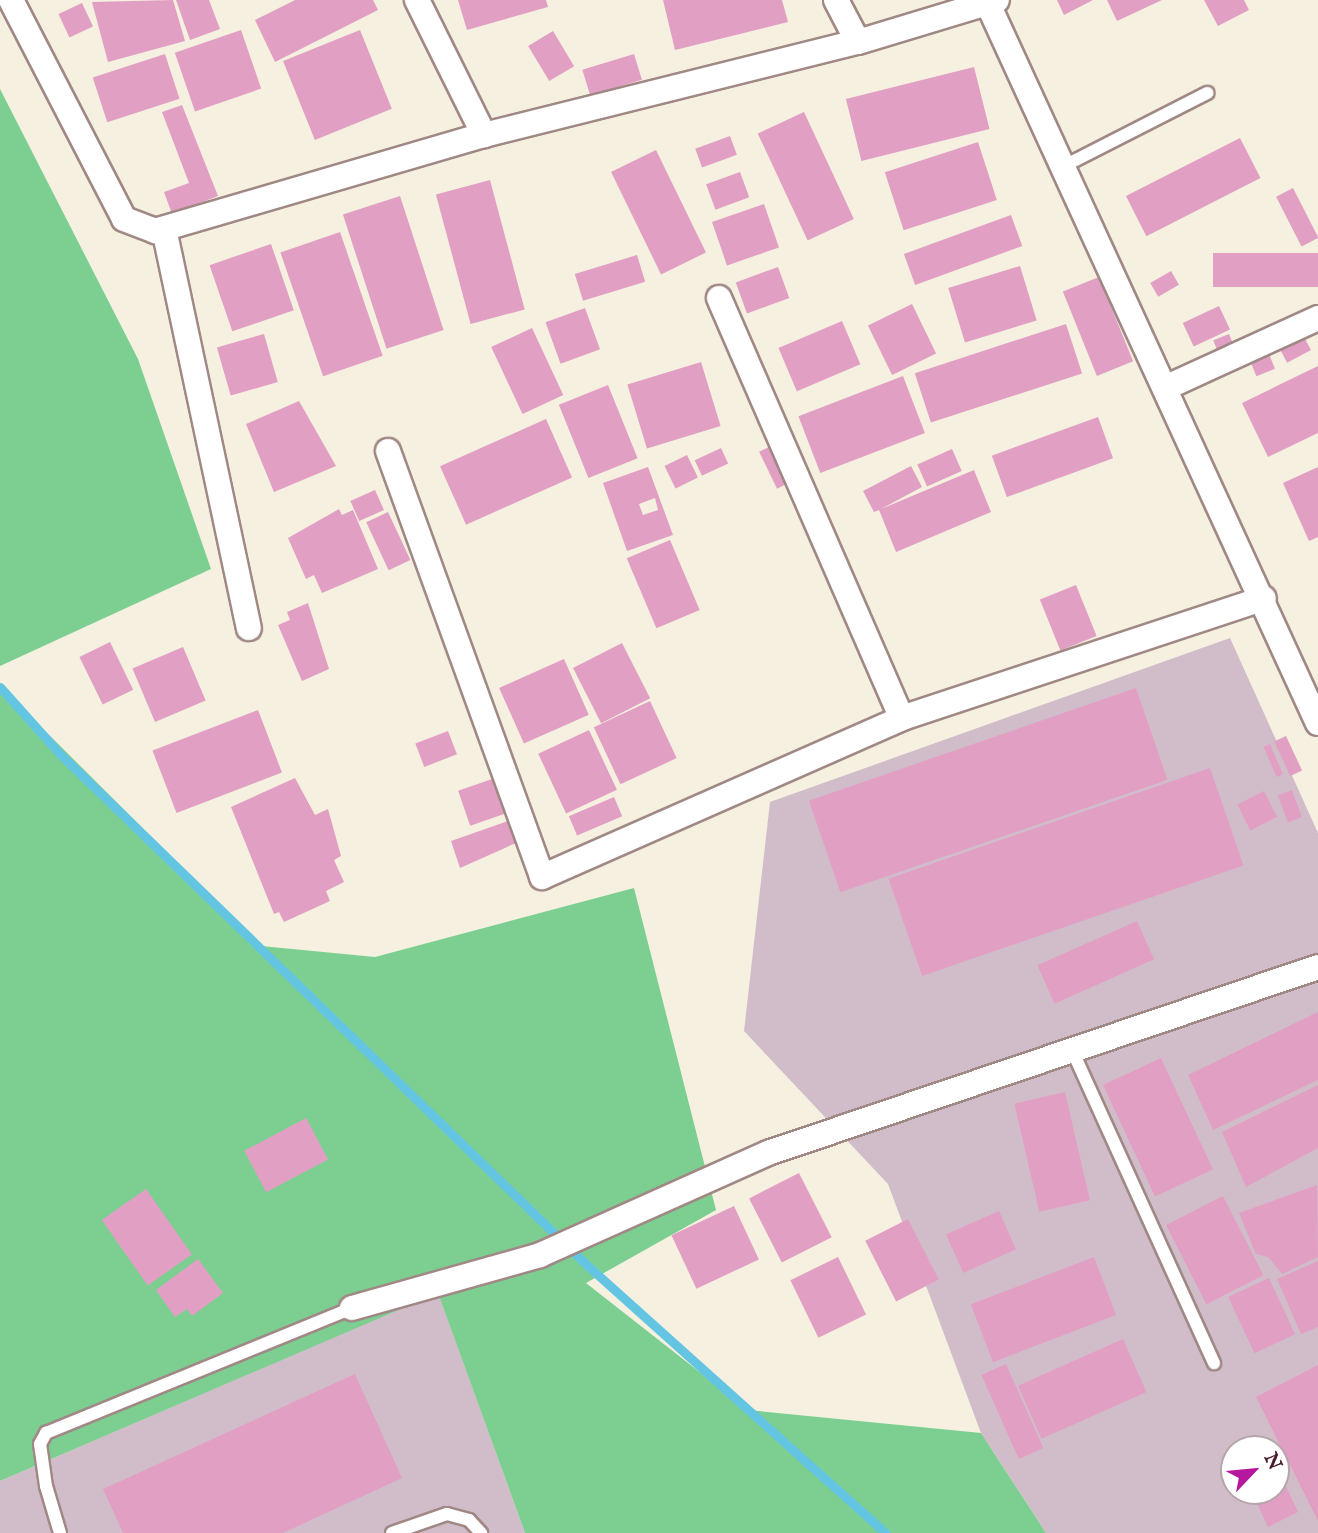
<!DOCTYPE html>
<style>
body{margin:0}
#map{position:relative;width:1318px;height:1533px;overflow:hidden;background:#f5f0df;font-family:"IM FELL English",serif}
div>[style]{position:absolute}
.industrial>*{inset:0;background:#d1bdc9}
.green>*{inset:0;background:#7ccf91}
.stream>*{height:9px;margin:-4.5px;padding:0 4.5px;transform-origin:4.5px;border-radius:4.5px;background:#64c5e3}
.building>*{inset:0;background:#e29fc4;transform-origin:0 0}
.roads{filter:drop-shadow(2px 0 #a08885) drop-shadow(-2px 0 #a08885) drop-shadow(0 2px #a08885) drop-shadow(0 -2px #a08885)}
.service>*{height:12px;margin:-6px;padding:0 6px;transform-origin:6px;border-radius:6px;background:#fff}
.minor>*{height:24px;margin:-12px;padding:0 12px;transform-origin:12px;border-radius:12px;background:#fff}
span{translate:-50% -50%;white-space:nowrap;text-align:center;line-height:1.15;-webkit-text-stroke:5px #fff;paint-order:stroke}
.north{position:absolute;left:1220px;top:1435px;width:70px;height:70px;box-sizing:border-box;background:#fff;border:2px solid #b7a5aa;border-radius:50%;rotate:64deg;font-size:19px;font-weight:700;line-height:28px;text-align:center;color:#4a1f2b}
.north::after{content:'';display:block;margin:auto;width:24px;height:32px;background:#b5179e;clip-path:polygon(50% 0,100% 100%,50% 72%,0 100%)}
</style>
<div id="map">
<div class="industrial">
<div style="clip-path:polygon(evenodd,1230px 638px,1318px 833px,1318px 1533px,1046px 1533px,981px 1433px,888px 1184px,744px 1031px,770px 802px,1230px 638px,1234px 1449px,1276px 1449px,1276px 1491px,1234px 1491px,1234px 1449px)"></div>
<div style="clip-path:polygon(438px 1292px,525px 1533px,0 1533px,0 1481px)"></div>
</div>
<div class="green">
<div style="clip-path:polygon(0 89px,138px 359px,211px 569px,0 666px)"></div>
<div style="clip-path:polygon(0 686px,261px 946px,375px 957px,634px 888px,716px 1210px,586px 1283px,748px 1410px,981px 1433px,1046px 1533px,525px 1533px,438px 1293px,0 1481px)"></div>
</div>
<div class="stream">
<div style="left:0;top:687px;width:90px;rotate:48.2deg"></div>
<div style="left:60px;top:754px;width:735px;rotate:44.12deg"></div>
<div style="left:588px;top:1266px;width:400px;rotate:41.9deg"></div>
</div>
<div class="building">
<div style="clip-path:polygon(173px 0,185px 41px,108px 62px,92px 2px)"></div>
<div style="clip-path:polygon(176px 0,209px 0,220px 29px,190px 40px)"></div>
<div style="clip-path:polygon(295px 0,373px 0,378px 10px,275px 62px,255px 20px)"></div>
<div style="clip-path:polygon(458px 0,546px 0,548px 7px,467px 30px)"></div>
<div style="clip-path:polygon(663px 0,782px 0,788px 22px,675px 50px)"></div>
<div style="clip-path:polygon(1057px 0,1093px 0,1064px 15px)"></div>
<div style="clip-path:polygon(1107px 0,1162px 0,1117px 21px)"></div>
<div style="clip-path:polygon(1204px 0,1244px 0,1249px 10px,1218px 26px)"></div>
<div style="left:82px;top:3px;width:26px;height:26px;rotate:65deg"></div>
<div style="left:241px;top:30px;width:62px;height:70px;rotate:71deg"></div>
<div style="left:360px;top:30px;width:85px;height:83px;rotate:68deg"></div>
<div style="left:553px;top:31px;width:41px;height:29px;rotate:59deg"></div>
<div style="left:165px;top:54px;width:47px;height:76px;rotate:72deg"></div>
<div style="left:634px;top:54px;width:27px;height:54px;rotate:73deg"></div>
<div style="left:974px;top:67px;width:64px;height:132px;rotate:76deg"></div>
<div style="clip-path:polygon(182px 105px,218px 196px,172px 214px,164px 192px,189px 183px,162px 112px)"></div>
<div style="left:804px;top:112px;width:118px;height:51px;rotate:65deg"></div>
<div style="left:730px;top:136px;width:20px;height:37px;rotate:70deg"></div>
<div style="left:1240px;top:138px;width:45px;height:128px;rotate:63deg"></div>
<div style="left:978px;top:142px;width:61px;height:98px;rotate:72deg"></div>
<div style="left:656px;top:150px;width:114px;height:50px;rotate:64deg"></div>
<div style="left:740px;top:172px;width:27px;height:36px;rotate:70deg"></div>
<div style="left:490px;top:180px;width:134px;height:56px;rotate:75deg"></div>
<div style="left:1293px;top:188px;width:56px;height:19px;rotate:63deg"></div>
<div style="left:400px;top:196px;width:141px;height:60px;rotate:72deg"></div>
<div style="left:764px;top:204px;width:46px;height:55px;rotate:71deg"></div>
<div style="left:1011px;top:215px;width:33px;height:114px;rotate:70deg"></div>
<div style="left:340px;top:232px;width:131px;height:63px;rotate:71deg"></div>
<div style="left:271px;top:244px;width:70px;height:65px;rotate:71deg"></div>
<div style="left:1318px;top:253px;width:34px;height:105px;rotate:90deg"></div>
<div style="left:637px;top:255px;width:28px;height:65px;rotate:73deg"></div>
<div style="left:1020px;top:266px;width:57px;height:75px;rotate:73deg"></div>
<div style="left:778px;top:267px;width:33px;height:45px;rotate:70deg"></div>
<div style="left:1171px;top:271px;width:16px;height:24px;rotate:60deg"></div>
<div style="left:1099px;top:277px;width:91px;height:39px;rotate:68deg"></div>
<div style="left:912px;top:304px;width:55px;height:49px;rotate:64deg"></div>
<div style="left:1219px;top:306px;width:26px;height:40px;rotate:65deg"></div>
<div style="left:585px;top:308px;width:44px;height:42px;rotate:70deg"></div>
<div style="left:842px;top:321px;width:47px;height:69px;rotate:67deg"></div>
<div style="left:1066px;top:324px;width:52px;height:159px;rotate:72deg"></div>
<div style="left:532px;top:328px;width:74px;height:45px;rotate:65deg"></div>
<div style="left:264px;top:334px;width:50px;height:49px;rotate:74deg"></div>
<div style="left:1229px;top:334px;width:11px;height:17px;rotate:68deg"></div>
<div style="left:1303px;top:335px;width:17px;height:27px;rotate:62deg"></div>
<div style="left:1269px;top:354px;width:16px;height:20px;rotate:68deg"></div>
<div style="left:701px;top:362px;width:67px;height:77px;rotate:73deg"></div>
<div style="clip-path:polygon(1318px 366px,1318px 433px,1268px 457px,1242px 403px)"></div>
<div style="left:903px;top:376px;width:61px;height:112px;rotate:69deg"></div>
<div style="left:608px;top:385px;width:79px;height:53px;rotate:68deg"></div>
<div style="clip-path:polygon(299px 401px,336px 466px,274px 492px,246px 424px)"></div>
<div style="left:1098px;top:417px;width:44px;height:113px;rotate:70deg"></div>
<div style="left:546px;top:419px;width:64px;height:116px;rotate:66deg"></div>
<div style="left:769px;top:447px;width:41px;height:11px;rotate:64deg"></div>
<div style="left:721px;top:448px;width:17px;height:29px;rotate:65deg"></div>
<div style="left:952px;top:449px;width:24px;height:38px;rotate:66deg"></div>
<div style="left:687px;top:455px;width:25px;height:25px;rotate:64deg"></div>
<div style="clip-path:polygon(911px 466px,922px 487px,881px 509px,974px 470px,991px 512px,896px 552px,879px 510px,874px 512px,863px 491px)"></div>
<div style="clip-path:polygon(evenodd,648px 467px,673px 535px,627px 551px,603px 483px,648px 467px,655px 498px,658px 510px,643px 515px,639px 504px,655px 498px)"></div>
<div style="clip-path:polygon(1318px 467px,1318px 537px,1309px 541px,1283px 483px)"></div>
<div style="left:375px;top:490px;width:22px;height:27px;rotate:66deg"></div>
<div style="clip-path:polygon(339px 509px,342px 515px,353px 510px,378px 569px,322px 593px,314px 575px,306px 579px,288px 538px)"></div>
<div style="left:388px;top:512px;width:53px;height:24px;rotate:65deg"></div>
<div style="left:670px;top:540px;width:76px;height:47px;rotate:67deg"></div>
<div style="left:1076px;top:585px;width:55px;height:39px;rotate:68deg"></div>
<div style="clip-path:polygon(308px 603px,329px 669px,302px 681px,278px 625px,290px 620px,287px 612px)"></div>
<div style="left:110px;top:642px;width:53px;height:34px;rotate:64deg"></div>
<div style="left:622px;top:643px;width:62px;height:55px;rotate:63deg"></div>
<div style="left:183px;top:647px;width:58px;height:55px;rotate:67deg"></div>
<div style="left:564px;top:659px;width:61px;height:71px;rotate:66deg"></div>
<div style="left:1136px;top:688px;width:97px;height:346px;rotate:71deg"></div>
<div style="left:650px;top:701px;width:63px;height:62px;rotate:65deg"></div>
<div style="left:258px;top:710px;width:67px;height:113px;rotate:69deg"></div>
<div style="left:589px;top:730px;width:66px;height:56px;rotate:65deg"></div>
<div style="left:448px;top:731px;width:25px;height:35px;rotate:69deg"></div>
<div style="left:1286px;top:736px;width:38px;height:13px;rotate:65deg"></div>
<div style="left:1270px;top:744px;width:33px;height:7px;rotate:67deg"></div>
<div style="left:1210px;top:768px;width:103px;height:340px;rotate:71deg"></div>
<div style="clip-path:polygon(295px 778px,315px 815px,328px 809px,341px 856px,334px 860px,344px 882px,326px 891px,330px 901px,284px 922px,279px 912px,274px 914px,231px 807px)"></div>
<div style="left:495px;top:778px;width:37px;height:39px;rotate:71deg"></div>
<div style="left:1292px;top:790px;width:29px;height:15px;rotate:70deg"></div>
<div style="left:1264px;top:791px;width:29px;height:30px;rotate:63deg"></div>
<div style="left:614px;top:797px;width:21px;height:49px;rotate:67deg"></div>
<div style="clip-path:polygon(508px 821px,516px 843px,460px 868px,451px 841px)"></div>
<div style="left:1137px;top:921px;width:42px;height:109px;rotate:66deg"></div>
<div style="clip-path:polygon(1318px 1012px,1318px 1080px,1213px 1130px,1188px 1075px)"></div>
<div style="left:1161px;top:1058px;width:123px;height:64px;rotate:65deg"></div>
<div style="clip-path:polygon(1318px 1085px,1318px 1148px,1246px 1187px,1222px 1132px)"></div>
<div style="left:1065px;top:1092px;width:111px;height:52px;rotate:77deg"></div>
<div style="left:306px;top:1118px;width:47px;height:70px;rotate:62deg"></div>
<div style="left:799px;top:1173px;width:72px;height:56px;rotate:63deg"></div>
<div style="clip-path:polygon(1317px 1185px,1318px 1257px,1282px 1274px,1268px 1257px,1256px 1254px,1239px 1213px)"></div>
<div style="left:146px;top:1189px;width:80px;height:54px;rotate:55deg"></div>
<div style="left:1223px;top:1196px;width:89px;height:64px;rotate:63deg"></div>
<div style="left:734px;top:1206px;width:59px;height:69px;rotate:65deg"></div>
<div style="left:999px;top:1211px;width:42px;height:58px;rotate:66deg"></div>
<div style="left:908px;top:1219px;width:68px;height:48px;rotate:63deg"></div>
<div style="left:838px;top:1257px;width:64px;height:53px;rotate:64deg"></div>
<div style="left:1094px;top:1257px;width:62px;height:132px;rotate:69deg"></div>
<div style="clip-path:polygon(198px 1259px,223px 1293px,192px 1316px,187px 1309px,175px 1317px,156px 1290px)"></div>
<div style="clip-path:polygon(1318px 1261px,1318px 1327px,1301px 1334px,1277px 1279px)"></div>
<div style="left:1269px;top:1278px;width:62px;height:45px;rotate:65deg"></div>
<div style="left:1123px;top:1339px;width:58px;height:115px;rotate:66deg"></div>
<div style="left:1006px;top:1364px;width:92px;height:27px;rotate:66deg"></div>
<div style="clip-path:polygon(1318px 1365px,1318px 1521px,1256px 1397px)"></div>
<div style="clip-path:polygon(355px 1374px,402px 1478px,283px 1533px,123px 1533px,103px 1489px)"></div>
<div style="clip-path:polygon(1276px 1465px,1298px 1512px,1268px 1527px,1251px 1491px,1276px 1491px)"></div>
</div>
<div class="roads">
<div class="service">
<div style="left:1064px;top:166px;width:161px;rotate:-27deg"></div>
<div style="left:1072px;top:1050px;width:344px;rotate:65.6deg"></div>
<div style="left:60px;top:1533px;width:49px;rotate:-106.6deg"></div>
<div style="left:46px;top:1486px;width:42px;rotate:-98.1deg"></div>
<div style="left:40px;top:1444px;width:13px;rotate:-61deg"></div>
<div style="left:46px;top:1433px;width:331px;rotate:-22.2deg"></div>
<div style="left:392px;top:1533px;width:58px;rotate:-19.1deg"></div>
<div style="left:447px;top:1514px;width:23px;rotate:15deg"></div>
<div style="left:469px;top:1520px;width:18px;rotate:47deg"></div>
</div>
<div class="minor">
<div style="left:11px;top:0;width:246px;rotate:62.7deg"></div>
<div style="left:124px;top:219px;width:33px;rotate:21deg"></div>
<div style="left:155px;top:231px;width:343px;rotate:-16.3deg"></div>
<div style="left:484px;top:135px;width:385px;rotate:-14deg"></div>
<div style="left:858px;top:42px;width:145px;rotate:-16.8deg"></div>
<div style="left:417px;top:0;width:151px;rotate:63.6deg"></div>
<div style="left:836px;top:0;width:47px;rotate:62.4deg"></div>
<div style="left:988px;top:4px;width:791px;rotate:65.35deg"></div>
<div style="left:164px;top:229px;width:408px;rotate:78deg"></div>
<div style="left:719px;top:298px;width:458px;rotate:66.5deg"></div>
<div style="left:1165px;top:388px;width:168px;rotate:-24.6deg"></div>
<div style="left:388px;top:451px;width:453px;rotate:70.1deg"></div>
<div style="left:542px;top:877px;width:394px;rotate:-23.8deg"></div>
<div style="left:902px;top:718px;width:381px;rotate:-18.3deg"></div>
<div style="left:352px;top:1308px;width:195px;rotate:-15.7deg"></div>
<div style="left:540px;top:1255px;width:250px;rotate:-24.1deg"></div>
<div style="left:768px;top:1153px;width:581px;rotate:-18.68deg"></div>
</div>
</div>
<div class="north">N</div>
</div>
